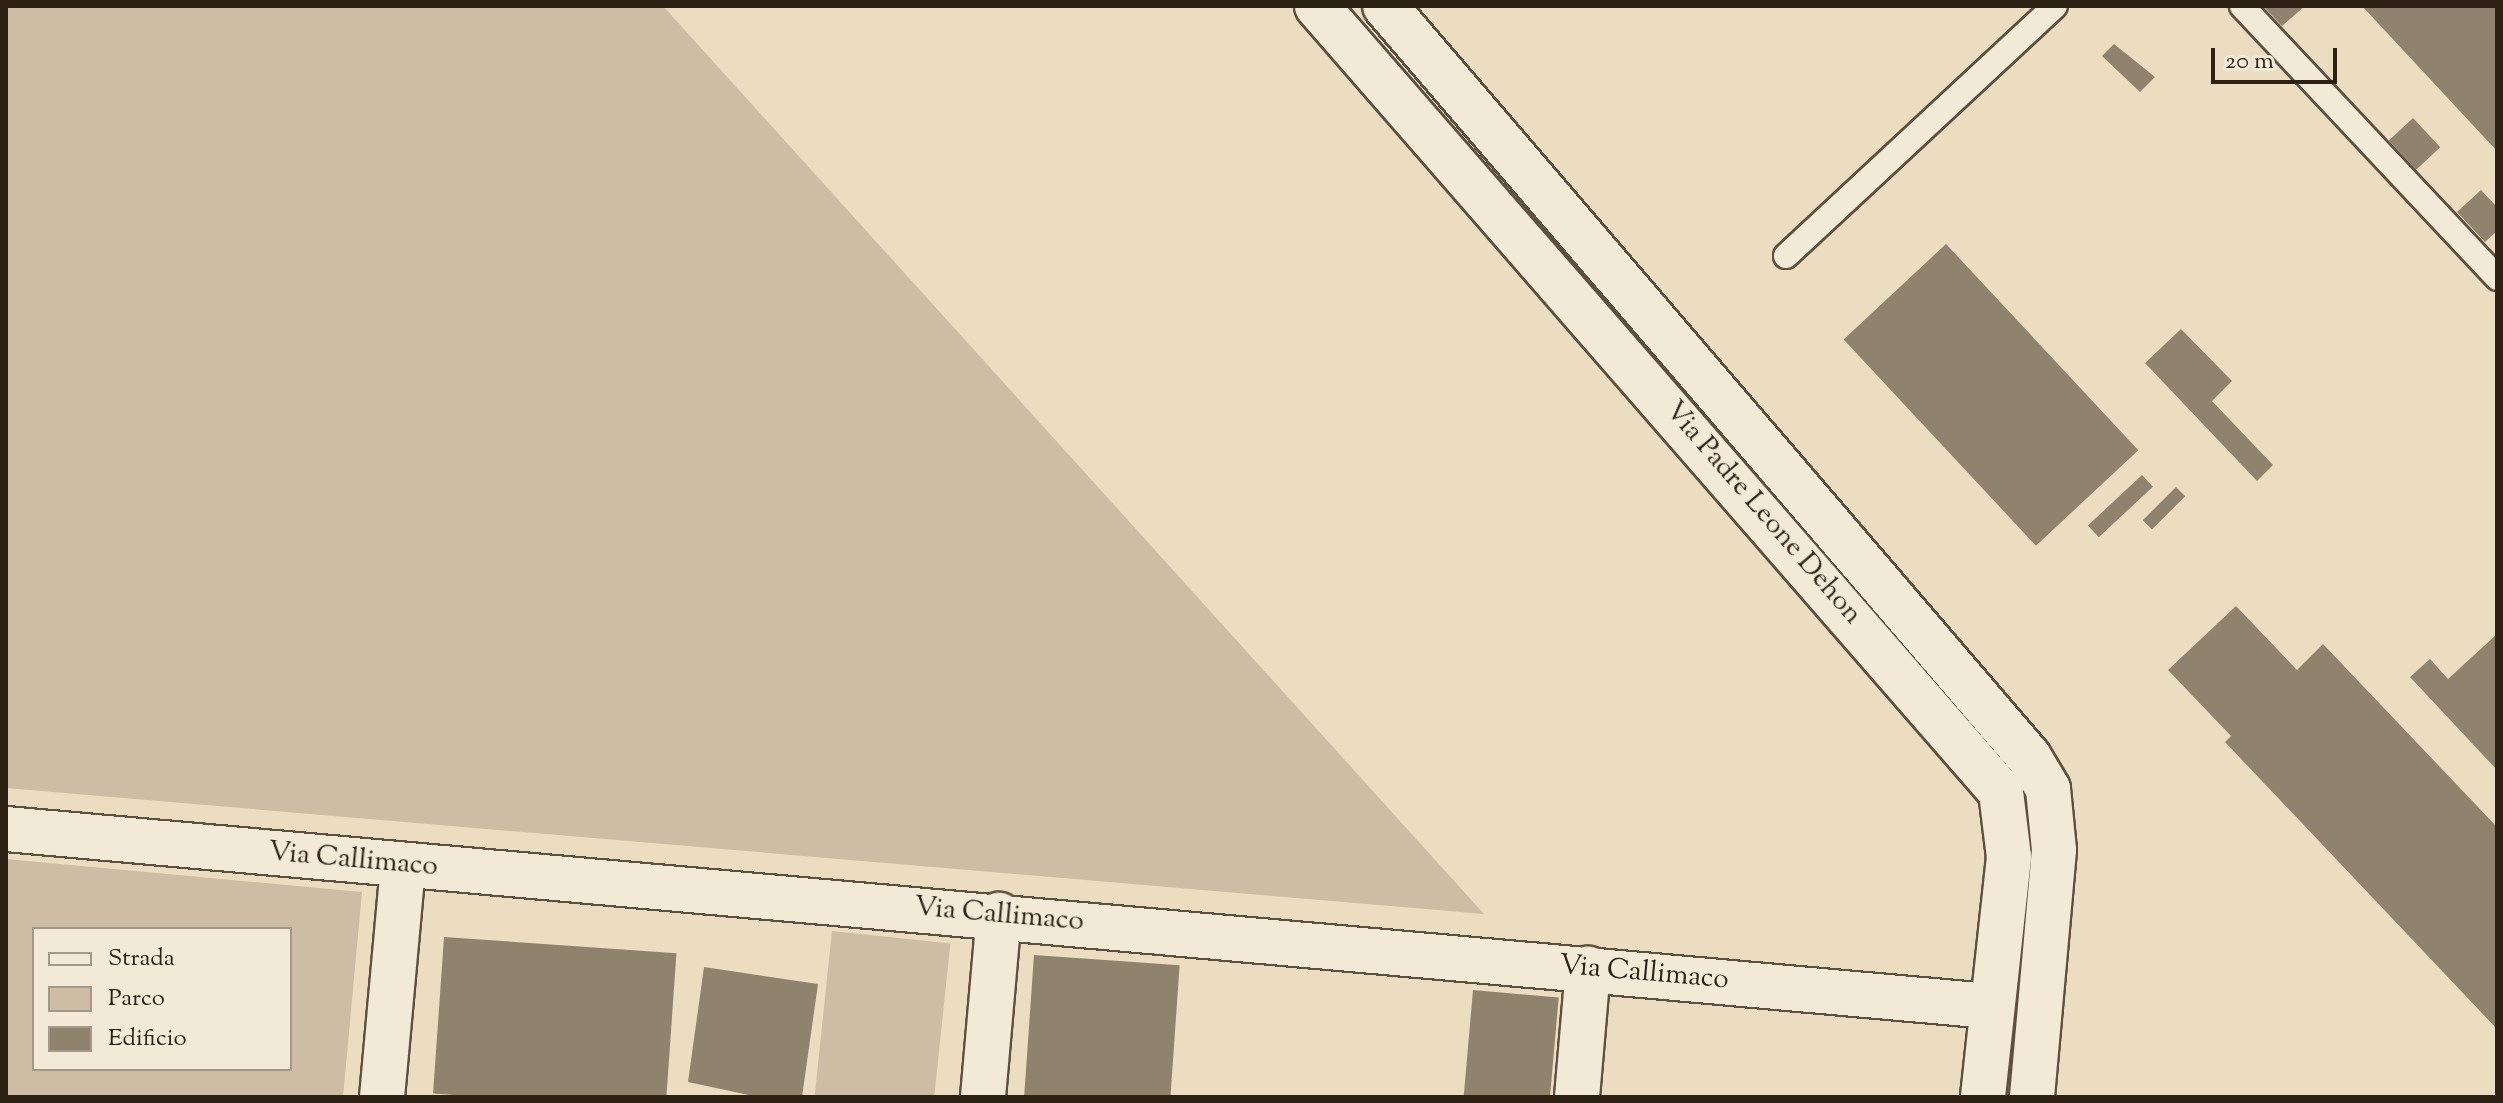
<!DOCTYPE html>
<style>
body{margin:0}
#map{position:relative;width:2503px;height:1103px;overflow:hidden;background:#ecddc1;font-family:"Sorts Mill Goudy",serif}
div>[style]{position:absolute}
.green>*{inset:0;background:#ccbda4;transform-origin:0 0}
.building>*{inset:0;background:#90836e;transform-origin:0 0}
.roads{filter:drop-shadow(2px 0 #5d503f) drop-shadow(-2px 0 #5d503f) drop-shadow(0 2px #5d503f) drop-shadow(0 -2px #5d503f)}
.service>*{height:24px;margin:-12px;padding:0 12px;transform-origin:12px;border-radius:12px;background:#f3e9d7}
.minor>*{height:44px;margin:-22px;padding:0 22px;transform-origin:22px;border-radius:22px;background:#f3e9d7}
span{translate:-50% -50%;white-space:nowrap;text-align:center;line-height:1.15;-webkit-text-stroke:8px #f3e9d7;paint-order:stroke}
.street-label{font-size:28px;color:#2d2114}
.frame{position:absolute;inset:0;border:8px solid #2d2114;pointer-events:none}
.legend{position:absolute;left:32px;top:927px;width:260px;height:144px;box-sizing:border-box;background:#f3e9d7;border:2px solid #a49989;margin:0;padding:10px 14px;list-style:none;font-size:24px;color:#2d2114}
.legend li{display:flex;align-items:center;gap:16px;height:40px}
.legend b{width:40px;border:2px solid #a49989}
.scale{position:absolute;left:2211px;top:48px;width:126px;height:36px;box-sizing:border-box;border:4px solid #2d2114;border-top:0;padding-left:10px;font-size:24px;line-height:28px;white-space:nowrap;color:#2d2114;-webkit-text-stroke:6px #f3e9d7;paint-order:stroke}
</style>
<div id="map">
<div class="green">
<div style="clip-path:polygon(6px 6px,663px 6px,1484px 914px,6px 788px)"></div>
<div style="clip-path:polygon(evenodd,6px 859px,362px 892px,343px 1097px,6px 1097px,6px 859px,34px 929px,290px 929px,290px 1069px,34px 1069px,34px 929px)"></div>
<div style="left:832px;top:931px;width:119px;height:167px;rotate:6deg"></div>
</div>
<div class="building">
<div style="clip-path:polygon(2263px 6px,2305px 6px,2282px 26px)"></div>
<div style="clip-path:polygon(2362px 6px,2497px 6px,2497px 171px,2497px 151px)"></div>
<div style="clip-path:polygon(2114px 44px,2155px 77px,2140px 92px,2102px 56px)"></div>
<div style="left:2413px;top:118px;width:40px;height:33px;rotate:47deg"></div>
<div style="clip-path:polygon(2481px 190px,2497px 207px,2497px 231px,2485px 242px,2457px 212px)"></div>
<div style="left:1946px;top:244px;width:282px;height:140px;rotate:47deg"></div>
<div style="clip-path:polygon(2181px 329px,2232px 381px,2212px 401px,2273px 465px,2257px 481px,2145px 363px)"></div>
<div style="left:2142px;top:475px;width:16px;height:74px;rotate:47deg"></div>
<div style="left:2176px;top:487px;width:13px;height:47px;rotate:45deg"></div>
<div style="clip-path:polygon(2236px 606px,2297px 670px,2323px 644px,2497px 827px,2497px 1029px,2225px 742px,2231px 736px,2168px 670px)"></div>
<div style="clip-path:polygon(2497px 634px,2497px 770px,2410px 677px,2430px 659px,2448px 679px)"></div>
<div style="left:444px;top:937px;width:233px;height:157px;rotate:4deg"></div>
<div style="left:1034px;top:955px;width:146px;height:142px;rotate:4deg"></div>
<div style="clip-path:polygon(704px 967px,818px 984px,802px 1097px,758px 1097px,688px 1082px)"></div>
<div style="left:1473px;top:990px;width:86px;height:107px;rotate:5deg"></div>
</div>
<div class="roads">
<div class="service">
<div style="left:2242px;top:6px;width:373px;rotate:46.8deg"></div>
<div style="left:1786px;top:256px;width:367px;rotate:-42.9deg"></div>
</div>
<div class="minor">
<div style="left:1317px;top:6px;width:1042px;rotate:48.97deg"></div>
<div style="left:2001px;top:792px;width:65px;rotate:83deg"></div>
<div style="left:2009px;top:857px;width:241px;rotate:96.2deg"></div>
<div style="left:1385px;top:6px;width:989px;rotate:49.39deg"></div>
<div style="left:2029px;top:757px;width:37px;rotate:59deg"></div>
<div style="left:2048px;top:789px;width:61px;rotate:84.4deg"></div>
<div style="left:2054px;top:850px;width:248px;rotate:95.1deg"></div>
<div style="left:6px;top:829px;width:1993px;rotate:5.1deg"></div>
<div style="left:382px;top:1097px;width:233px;rotate:-84.8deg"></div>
<div style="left:983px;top:1097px;width:183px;rotate:-85deg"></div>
<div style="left:1577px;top:1097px;width:129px;rotate:-85.1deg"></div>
</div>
</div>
<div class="street-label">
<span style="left:1763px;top:513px;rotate:49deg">Via Padre Leone Dehon</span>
<span style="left:353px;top:860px;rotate:5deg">Via Callimaco</span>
<span style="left:999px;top:915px;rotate:5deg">Via Callimaco</span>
<span style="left:1644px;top:973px;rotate:5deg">Via Callimaco</span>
</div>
<div class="frame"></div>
<ul class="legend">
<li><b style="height:10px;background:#f3e9d7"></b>Strada</li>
<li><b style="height:22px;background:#ccbda4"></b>Parco</li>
<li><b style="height:22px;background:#90836e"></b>Edificio</li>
</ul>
<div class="scale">20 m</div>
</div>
